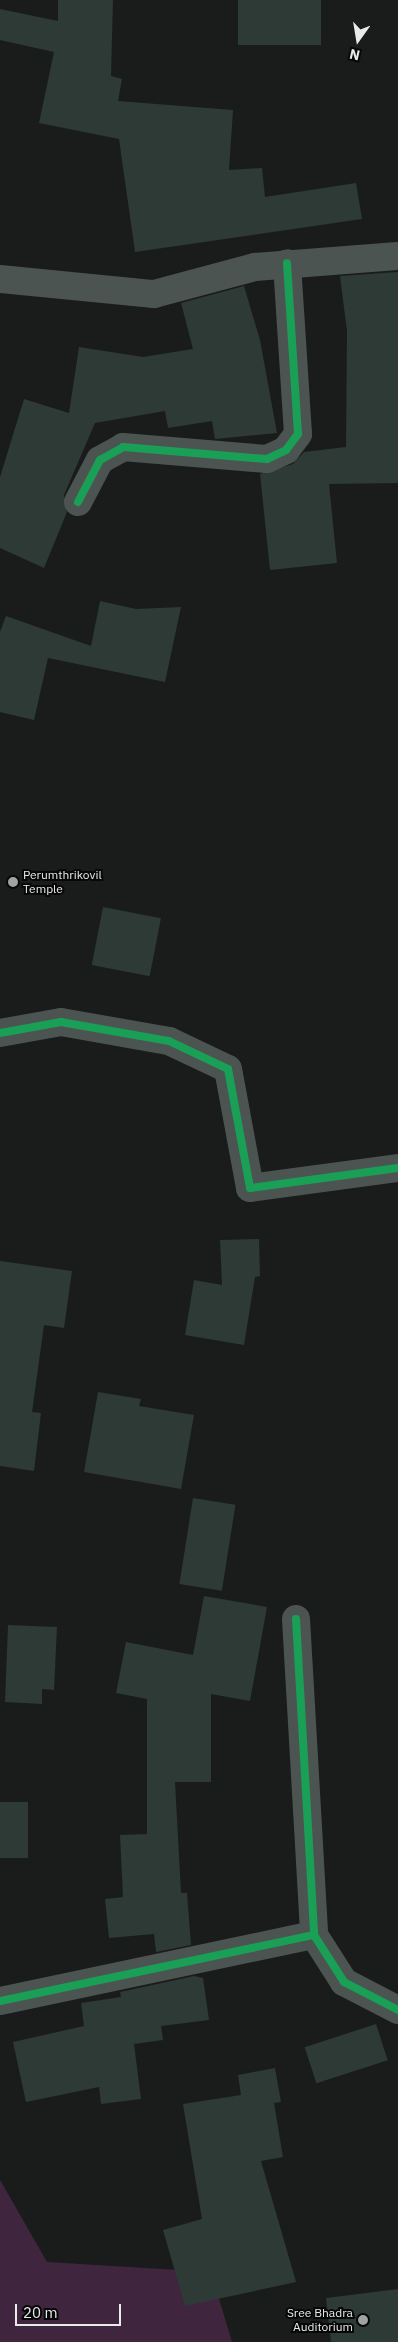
<!DOCTYPE html>
<style>
body{margin:0}
#map{position:relative;width:398px;height:2342px;overflow:hidden;background:#1a1c1b;font-family:"IBM Plex Sans",sans-serif}
div>[style]{position:absolute}
.green>*{inset:0;background:#3f263e}
.building>*{inset:0;background:#2d3a36;transform-origin:0 0}
.minor>*{height:28px;margin:-14px;padding:0 14px;transform-origin:14px;border-radius:14px;background:#4c5451}
.cycleway>*{height:8px;margin:-4px;padding:0 4px;transform-origin:4px;border-radius:4px;background:#1a9f57}
.dots>*{width:14px;height:14px;translate:-50% -50%;box-sizing:border-box;border:2px solid #060706;border-radius:50%}
span{translate:-50% -50%;white-space:nowrap;text-align:center;line-height:1.15;-webkit-text-stroke:4px #060706;paint-order:stroke}
.poi-label{font-size:12px;color:#e9ebea}
.left{translate:0 -50%;text-align:left}
.right{translate:-100% -50%;text-align:right}
.north{position:absolute;left:333px;top:15px;width:50px;height:50px;-webkit-text-stroke:4px #060706;paint-order:stroke;rotate:193deg;font-size:14px;font-weight:700;line-height:20px;text-align:center;color:#e9ebea}
.north::after{content:'';display:block;margin:auto;width:18px;height:22px;background:#e9ebea;clip-path:polygon(50% 0,100% 100%,50% 72%,0 100%)}
.scale{position:absolute;left:15px;top:2304px;width:106px;height:22px;box-sizing:border-box;border:2px solid #e9ebea;border-top:0;padding-left:6px;font-size:15px;line-height:18px;white-space:nowrap;color:#e9ebea;-webkit-text-stroke:4px #060706;paint-order:stroke}
</style>
<div id="map">
<div class="green">
<div style="clip-path:polygon(0 2180px,47px 2262px,211px 2272px,232px 2342px,0 2342px)"></div>
</div>
<div class="building">
<div style="clip-path:polygon(58px 0,113px 0,111px 76px,122px 79px,118px 101px,233px 110px,229px 170px,262px 168px,265px 197px,356px 183px,362px 219px,135px 252px,119px 139px,39px 123px,54px 52px,0 40px,0 9px,58px 21px)"></div>
<div style="left:238px;top:0;width:83px;height:45px"></div>
<div style="clip-path:polygon(398px 272px,398px 483px,329px 484px,337px 563px,270px 570px,260px 474px,293px 464px,304px 452px,346px 447px,347px 331px,340px 276px)"></div>
<div style="clip-path:polygon(244px 286px,260px 340px,277px 433px,215px 439px,212px 421px,168px 428px,165px 411px,95px 423px,64px 495px,67px 512px,44px 568px,0 548px,0 477px,24px 399px,69px 413px,79px 347px,143px 357px,193px 349px,181px 303px)"></div>
<div style="clip-path:polygon(100px 601px,136px 609px,181px 607px,165px 682px,48px 658px,34px 720px,0 712px,0 632px,6px 616px,91px 646px)"></div>
<div style="left:103px;top:907px;width:59px;height:59px;rotate:11deg"></div>
<div style="clip-path:polygon(259px 1239px,260px 1276px,255px 1277px,244px 1345px,185px 1335px,194px 1280px,222px 1285px,220px 1240px)"></div>
<div style="clip-path:polygon(0 1261px,72px 1271px,64px 1328px,44px 1325px,32px 1412px,41px 1413px,34px 1471px,0 1466px)"></div>
<div style="clip-path:polygon(98px 1392px,141px 1399px,139px 1406px,194px 1415px,181px 1489px,84px 1472px)"></div>
<div style="left:193px;top:1498px;width:43px;height:87px;rotate:9deg"></div>
<div style="clip-path:polygon(204px 1596px,267px 1607px,250px 1701px,211px 1694px,211px 1782px,175px 1782px,181px 1893px,187px 1893px,191px 1945px,156px 1952px,154px 1934px,109px 1938px,105px 1899px,123px 1897px,120px 1835px,147px 1834px,147px 1699px,116px 1693px,126px 1642px,193px 1655px)"></div>
<div style="clip-path:polygon(8px 1625px,57px 1627px,54px 1690px,42px 1689px,42px 1704px,5px 1702px)"></div>
<div style="left:0;top:1802px;width:28px;height:56px"></div>
<div style="clip-path:polygon(194px 1976px,203px 1978px,209px 2020px,161px 2026px,163px 2040px,134px 2044px,141px 2099px,101px 2104px,99px 2087px,26px 2102px,13px 2042px,84px 2026px,81px 2003px,121px 1997px,120px 1992px)"></div>
<div style="left:376px;top:2024px;width:38px;height:75px;rotate:72deg"></div>
<div style="clip-path:polygon(275px 2068px,281px 2102px,274px 2103px,283px 2157px,261px 2161px,296px 2282px,185px 2306px,163px 2230px,202px 2219px,183px 2104px,241px 2095px,238px 2075px)"></div>
<div style="clip-path:polygon(398px 2289px,398px 2342px,331px 2342px,326px 2298px)"></div>
</div>
<div class="minor">
<div style="left:0;top:279px;width:155px;rotate:5.6deg"></div>
<div style="left:154px;top:294px;width:105px;rotate:-15deg"></div>
<div style="left:255px;top:267px;width:143px;rotate:-4.4deg"></div>
<div style="left:78px;top:502px;width:47px;rotate:-62.4deg"></div>
<div style="left:100px;top:460px;width:26px;rotate:-29deg"></div>
<div style="left:123px;top:447px;width:144px;rotate:4.8deg"></div>
<div style="left:267px;top:459px;width:21px;rotate:-25deg"></div>
<div style="left:286px;top:450px;width:20px;rotate:-53deg"></div>
<div style="left:298px;top:434px;width:171px;rotate:-93.7deg"></div>
<div style="left:0;top:1033px;width:62px;rotate:-10.2deg"></div>
<div style="left:61px;top:1022px;width:110px;rotate:10deg"></div>
<div style="left:169px;top:1041px;width:65px;rotate:25.4deg"></div>
<div style="left:228px;top:1069px;width:121px;rotate:79.5deg"></div>
<div style="left:250px;top:1188px;width:149px;rotate:-7.7deg"></div>
<div style="left:296px;top:1619px;width:317px;rotate:86.7deg"></div>
<div style="left:314px;top:1935px;width:56px;rotate:57.4deg"></div>
<div style="left:344px;top:1982px;width:61px;rotate:27.4deg"></div>
<div style="left:0;top:2001px;width:321px;rotate:-11.9deg"></div>
</div>
<div class="cycleway">
<div style="left:78px;top:502px;width:47px;rotate:-62.4deg"></div>
<div style="left:100px;top:460px;width:26px;rotate:-29deg"></div>
<div style="left:123px;top:447px;width:144px;rotate:4.8deg"></div>
<div style="left:267px;top:459px;width:21px;rotate:-25deg"></div>
<div style="left:286px;top:450px;width:20px;rotate:-53deg"></div>
<div style="left:298px;top:434px;width:171px;rotate:-93.7deg"></div>
<div style="left:0;top:1033px;width:62px;rotate:-10.2deg"></div>
<div style="left:61px;top:1022px;width:110px;rotate:10deg"></div>
<div style="left:169px;top:1041px;width:65px;rotate:25.4deg"></div>
<div style="left:228px;top:1069px;width:121px;rotate:79.5deg"></div>
<div style="left:250px;top:1188px;width:149px;rotate:-7.7deg"></div>
<div style="left:296px;top:1619px;width:317px;rotate:86.7deg"></div>
<div style="left:314px;top:1935px;width:56px;rotate:57.4deg"></div>
<div style="left:344px;top:1982px;width:61px;rotate:27.4deg"></div>
<div style="left:0;top:2001px;width:321px;rotate:-11.9deg"></div>
</div>
<div class="dots">
<div style="left:13px;top:882px;background:#a1a3a2"></div>
<div style="left:363px;top:2320px;background:#a1a3a2"></div>
</div>
<div class="poi-label">
<span class="left" style="left:23px;top:882px">Perumthrikovil<br>Temple</span>
<span class="right" style="left:353px;top:2320px">Sree Bhadra<br>Auditorium</span>
</div>
<div class="north">N</div>
<div class="scale">20 m</div>
</div>
